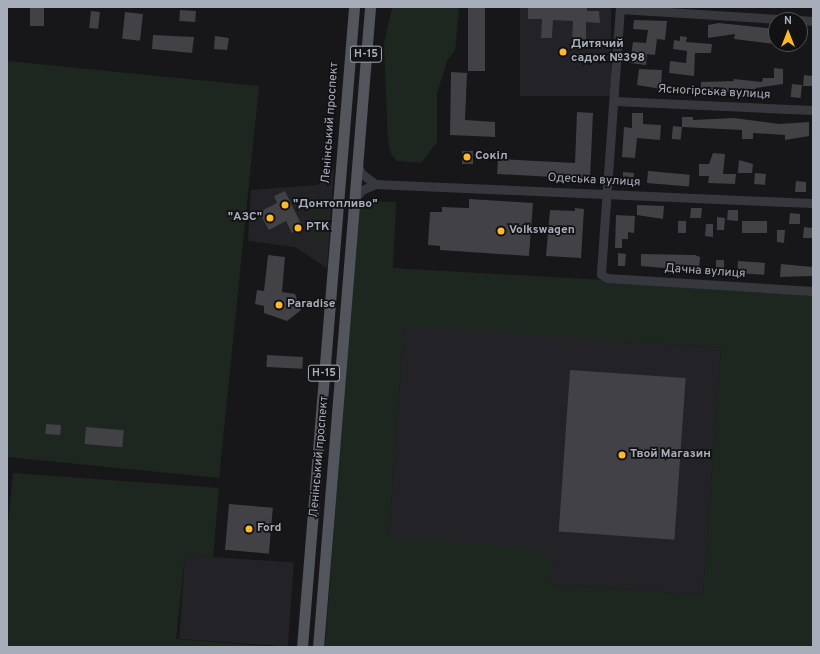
<!DOCTYPE html>
<meta charset="utf-8">
<style>
body{margin:0}
#map{position:relative;width:820px;height:654px;overflow:hidden;background:#171719;font-family:Overpass,sans-serif}
div>[style]{position:absolute}
.built>*{inset:0;background:#232226;transform-origin:0 0}
.green>*{inset:0;background:#1e271f}
.building>*{inset:0;background:#414146;transform-origin:0 0}
.minor>*{height:9px;margin:-4.5px;padding:0 4.5px;transform-origin:4.5px;border-radius:4.5px;background:#37383e}
.major>*{height:11px;margin:-5.5px;padding:0 5.5px;transform-origin:5.5px;border-radius:5.5px;background:#53555d}
.dots>*{width:11px;height:11px;translate:-50% -50%;box-sizing:border-box;border:2px solid #121214;border-radius:50%}
span{translate:-50% -50%;white-space:nowrap;text-align:center;line-height:1.15;-webkit-text-stroke:3.5px #121214;paint-order:stroke}
.shield-label span{padding:1px 3px;background:#121214;border:1px solid;border-radius:3px;-webkit-text-stroke-width:0}
.shield-label{font-size:11px;color:#a8adba;font-weight:700}
.poi-label{font-size:12px;color:#a8adba;font-weight:700}
.left{translate:0 -50%;text-align:left}
.right{translate:-100% -50%;text-align:right}
.street-label{font-size:12px;color:#a8adba}
.frame{position:absolute;inset:0;border:8px solid #a8adba;pointer-events:none}
.north{position:absolute;left:768px;top:12px;width:40px;height:40px;box-sizing:border-box;background:#121214;border:1px solid #4e5056;border-radius:50%;rotate:0deg;font-size:11px;font-weight:700;line-height:16px;text-align:center;color:#a8adba}
.north::after{content:'';display:block;margin:auto;width:14px;height:18px;background:#ffba29;clip-path:polygon(50% 0,100% 100%,50% 72%,0 100%)}
</style>
<div id="map">
<div class="built">
<div style="left:520px;top:7px;width:91px;height:89px"></div>
<div style="clip-path:polygon(334px 168px,327px 268px,295px 247px,248px 241px,251px 190px,317px 185px,326px 180px)"></div>
<div style="clip-path:polygon(404px 325px,721px 348px,703px 595px,551px 584px,389px 537px)"></div>
<div style="left:185px;top:555px;width:109px;height:84px;rotate:4deg"></div>
</div>
<div class="green">
<div style="clip-path:polygon(392px 7px,458px 7px,459px 12px,455px 50px,447px 61px,437px 93px,437px 142px,421px 163px,397px 161px,391px 154px,388px 140px,384px 44px)"></div>
<div style="clip-path:polygon(7px 61px,259px 86px,219px 478px,7px 457px)"></div>
<div style="clip-path:polygon(326px 198px,323px 246px,311px 239px,314px 201px)"></div>
<div style="clip-path:polygon(evenodd,358px 201px,396px 202px,393px 268px,813px 292px,813px 647px,325px 647px,358px 201px,404px 326px,721px 348px,703px 595px,551px 584px,553px 561px,534px 547px,389px 537px,404px 326px)"></div>
<div style="clip-path:polygon(13px 473px,219px 488px,213px 557px,185px 555px,176px 639px,278px 647px,7px 647px,7px 535px)"></div>
</div>
<div class="building">
<div style="left:30px;top:7px;width:14px;height:19px"></div>
<div style="left:468px;top:7px;width:17px;height:64px"></div>
<div style="clip-path:polygon(555px 7px,587px 7px,587px 11px,599px 11px,600px 23px,586px 22px,586px 41px,572px 40px,573px 21px,553px 20px,552px 38px,541px 38px,542px 19px,528px 19px,528px 8px)"></div>
<div style="left:180px;top:10px;width:16px;height:11px;rotate:4deg"></div>
<div style="left:91px;top:11px;width:9px;height:17px;rotate:6deg"></div>
<div style="left:125px;top:12px;width:18px;height:27px;rotate:6deg"></div>
<div style="clip-path:polygon(634px 20px,667px 21px,665px 40px,657px 39px,655px 55px,647px 54px,646px 65px,630px 63px,633px 42px,646px 43px,648px 30px,633px 29px)"></div>
<div style="clip-path:polygon(719px 23px,776px 29px,775px 44px,734px 39px,735px 34px,708px 38px,708px 25px)"></div>
<div style="clip-path:polygon(153px 35px,194px 37px,192px 53px,152px 49px)"></div>
<div style="clip-path:polygon(215px 36px,229px 38px,227px 50px,214px 49px)"></div>
<div style="clip-path:polygon(680px 36px,687px 37px,686px 42px,712px 44px,711px 53px,695px 53px,694px 76px,669px 73px,670px 61px,686px 63px,687px 51px,673px 49px,674px 40px,680px 41px)"></div>
<div style="clip-path:polygon(774px 68px,783px 69px,783px 84px,756px 88px,755px 92px,701px 92px,701px 82px,734px 81px,734px 79px,762px 82px,763px 78px,774px 78px)"></div>
<div style="clip-path:polygon(639px 69px,662px 70px,661px 89px,637px 85px)"></div>
<div style="clip-path:polygon(451px 72px,467px 73px,465px 120px,495px 122px,495px 137px,450px 135px)"></div>
<div style="clip-path:polygon(804px 75px,813px 76px,813px 86px,803px 86px)"></div>
<div style="left:792px;top:84px;width:10px;height:13px;rotate:6deg"></div>
<div style="clip-path:polygon(577px 112px,593px 113px,590px 179px,497px 174px,498px 159px,575px 163px)"></div>
<div style="clip-path:polygon(632px 113px,643px 113px,643px 124px,661px 125px,660px 140px,637px 138px,635px 158px,622px 157px,624px 127px,632px 128px)"></div>
<div style="clip-path:polygon(682px 117px,693px 117px,693px 120px,734px 118px,780px 124px,809px 122px,809px 136px,785px 140px,785px 135px,753px 133px,753px 139px,742px 139px,742px 130px,682px 127px)"></div>
<div style="left:673px;top:126px;width:9px;height:13px;rotate:6deg"></div>
<div style="left:462px;top:151px;width:11px;height:13px"></div>
<div style="clip-path:polygon(713px 153px,725px 154px,723px 174px,736px 174px,735px 184px,708px 183px,709px 176px,699px 176px,699px 164px,709px 164px)"></div>
<div style="clip-path:polygon(739px 160px,753px 164px,752px 173px,738px 173px)"></div>
<div style="left:648px;top:171px;width:42px;height:12px;rotate:5deg"></div>
<div style="clip-path:polygon(623px 172px,634px 173px,633px 183px,623px 183px)"></div>
<div style="left:755px;top:173px;width:11px;height:11px;rotate:5deg"></div>
<div style="clip-path:polygon(796px 181px,806px 182px,806px 192px,795px 192px)"></div>
<div style="clip-path:polygon(285px 191px,303px 228px,292px 233px,286px 221px,269px 230px,259px 212px,277px 203px,274px 196px)"></div>
<div style="clip-path:polygon(469px 199px,533px 203px,529px 256px,440px 250px,440px 246px,428px 245px,430px 212px,442px 212px,442px 207px,469px 208px)"></div>
<div style="clip-path:polygon(637px 205px,664px 206px,663px 219px,637px 215px)"></div>
<div style="clip-path:polygon(575px 208px,584px 209px,581px 258px,546px 256px,550px 210px,575px 211px)"></div>
<div style="clip-path:polygon(691px 208px,702px 208px,701px 218px,690px 218px)"></div>
<div style="clip-path:polygon(728px 210px,738px 210px,738px 221px,727px 220px)"></div>
<div style="clip-path:polygon(790px 213px,800px 214px,800px 224px,789px 224px)"></div>
<div style="clip-path:polygon(616px 215px,635px 216px,634px 233px,628px 232px,628px 239px,622px 239px,622px 248px,615px 248px)"></div>
<div style="clip-path:polygon(717px 217px,725px 218px,724px 230px,717px 230px)"></div>
<div style="left:678px;top:221px;width:8px;height:12px"></div>
<div style="left:742px;top:221px;width:25px;height:12px"></div>
<div style="clip-path:polygon(706px 224px,713px 224px,713px 237px,705px 236px)"></div>
<div style="clip-path:polygon(804px 227px,813px 228px,813px 238px,803px 238px)"></div>
<div style="clip-path:polygon(777px 230px,785px 230px,784px 243px,777px 242px)"></div>
<div style="clip-path:polygon(618px 253px,626px 254px,625px 266px,618px 266px)"></div>
<div style="clip-path:polygon(641px 254px,695px 255px,700px 257px,699px 271px,641px 266px)"></div>
<div style="clip-path:polygon(268px 255px,285px 257px,282px 292px,295px 294px,301px 310px,287px 321px,264px 313px,264px 306px,255px 304px,257px 290px,264px 291px)"></div>
<div style="left:716px;top:260px;width:8px;height:12px"></div>
<div style="left:738px;top:261px;width:27px;height:12px;rotate:4deg"></div>
<div style="clip-path:polygon(781px 264px,813px 267px,813px 276px,780px 277px)"></div>
<div style="left:267px;top:355px;width:36px;height:12px;rotate:3deg"></div>
<div style="left:570px;top:370px;width:116px;height:162px;rotate:4deg"></div>
<div style="left:46px;top:424px;width:15px;height:10px;rotate:4deg"></div>
<div style="left:86px;top:427px;width:38px;height:17px;rotate:5deg"></div>
<div style="left:229px;top:504px;width:44px;height:46px;rotate:5deg"></div>
</div>
<div class="minor">
<div style="left:620px;top:7px;width:268px;rotate:94.1deg"></div>
<div style="left:601px;top:274px;width:7px;rotate:34deg"></div>
<div style="left:607px;top:278px;width:206px;rotate:3.6deg"></div>
<div style="left:620px;top:9px;width:176px;rotate:3.6deg"></div>
<div style="left:800px;top:20px;width:13px;rotate:4deg"></div>
<div style="left:615px;top:101px;width:198px;rotate:2.6deg"></div>
<div style="left:357px;top:164px;width:10px;rotate:66deg"></div>
<div style="left:361px;top:173px;width:18px;rotate:38deg"></div>
<div style="left:354px;top:199px;width:12px;rotate:-48deg"></div>
<div style="left:362px;top:190px;width:14px;rotate:-25deg"></div>
<div style="left:375px;top:184px;width:438px;rotate:2.5deg"></div>
</div>
<div class="major">
<div style="left:302px;top:647px;width:642px;rotate:-85.35deg"></div>
<div style="left:318px;top:647px;width:642px;rotate:-85.35deg"></div>
</div>
<div class="dots">
<div style="left:563px;top:52px;background:#ffba29"></div>
<div style="left:467px;top:157px;background:#ffba29"></div>
<div style="left:285px;top:205px;background:#ffba29"></div>
<div style="left:270px;top:218px;background:#ffba29"></div>
<div style="left:298px;top:228px;background:#ffba29"></div>
<div style="left:501px;top:231px;background:#ffba29"></div>
<div style="left:279px;top:305px;background:#ffba29"></div>
<div style="left:622px;top:455px;background:#ffba29"></div>
<div style="left:249px;top:529px;background:#ffba29"></div>
</div>
<div class="shield-label">
<span style="left:366px;top:54px">Н-15</span>
<span style="left:324px;top:373px">Н-15</span>
</div>
<div class="poi-label">
<span class="left" style="left:571px;top:52px">Дитячий<br>садок №398</span>
<span class="left" style="left:475px;top:157px">Сокіл</span>
<span class="left" style="left:293px;top:205px">"Донтопливо"</span>
<span class="right" style="left:262px;top:218px">"АЗС"</span>
<span class="left" style="left:306px;top:228px">РТК</span>
<span class="left" style="left:509px;top:231px">Volkswagen</span>
<span class="left" style="left:287px;top:305px">Paradise</span>
<span class="left" style="left:630px;top:455px">Твой Магазин</span>
<span class="left" style="left:257px;top:529px">Ford</span>
</div>
<div class="street-label">
<span style="left:714px;top:93px;rotate:3deg">Ясногірська вулиця</span>
<span style="left:331px;top:123px;rotate:-86deg">Ленінський проспект</span>
<span style="left:594px;top:181px;rotate:3deg">Одеська вулиця</span>
<span style="left:705px;top:272px;rotate:4deg">Дачна вулиця</span>
<span style="left:320px;top:457px;rotate:-85deg">Ленінський проспект</span>
</div>
<div class="frame"></div>
<div class="north">N</div>
</div>
